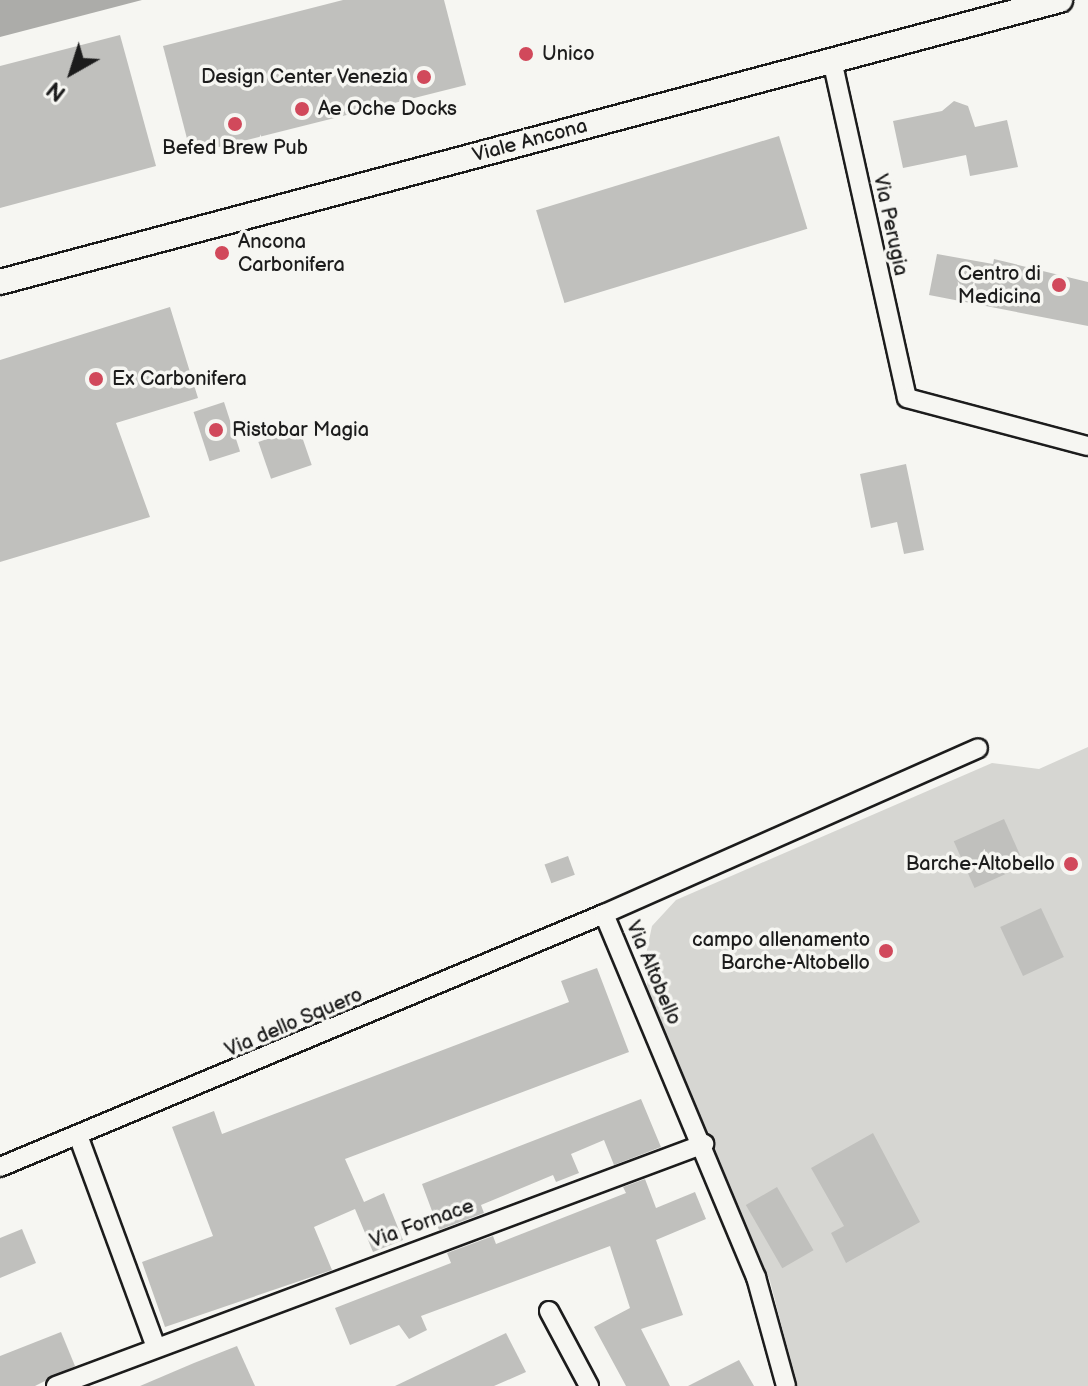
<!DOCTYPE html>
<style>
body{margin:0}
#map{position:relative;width:1088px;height:1386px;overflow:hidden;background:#f6f6f2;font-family:"Balsamiq Sans",sans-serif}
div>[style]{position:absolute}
.green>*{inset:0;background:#d6d6d2}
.water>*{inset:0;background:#acaca9}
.building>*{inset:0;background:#c0c0bd;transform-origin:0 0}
.roads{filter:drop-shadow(2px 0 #1c1c1c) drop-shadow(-2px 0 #1c1c1c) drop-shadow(0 2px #1c1c1c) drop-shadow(0 -2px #1c1c1c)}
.minor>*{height:18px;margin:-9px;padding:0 9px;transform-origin:9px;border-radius:9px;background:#f6f6f2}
.tertiary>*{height:24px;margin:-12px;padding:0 12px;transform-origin:12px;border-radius:12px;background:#f6f6f2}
.dots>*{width:22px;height:22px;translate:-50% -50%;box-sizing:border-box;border:4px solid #f6f6f2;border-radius:50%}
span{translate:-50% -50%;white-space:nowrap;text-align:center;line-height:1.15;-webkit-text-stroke:7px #f6f6f2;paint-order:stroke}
.poi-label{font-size:20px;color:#1c1c1c}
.left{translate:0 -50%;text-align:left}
.right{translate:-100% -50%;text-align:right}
.street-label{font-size:20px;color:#1c1c1c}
.north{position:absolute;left:32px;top:32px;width:80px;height:80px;-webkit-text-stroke:6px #f6f6f2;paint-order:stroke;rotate:219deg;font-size:22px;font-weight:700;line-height:32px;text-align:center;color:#1c1c1c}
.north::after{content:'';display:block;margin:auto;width:28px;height:36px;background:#1c1c1c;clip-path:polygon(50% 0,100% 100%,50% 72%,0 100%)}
</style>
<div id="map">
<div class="green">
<div style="clip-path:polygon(1088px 747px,1088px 1386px,797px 1386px,770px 1281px,648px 995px,645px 959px,652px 926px,676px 900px,992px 763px,1039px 769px)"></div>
</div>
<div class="water">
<div style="clip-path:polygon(0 0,142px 0,0 37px)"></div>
</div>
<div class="building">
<div style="clip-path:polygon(343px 0,444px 0,466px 85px,191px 154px,163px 46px)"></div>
<div style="clip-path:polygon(120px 35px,156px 166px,0 208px,0 66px)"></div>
<div style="clip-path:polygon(954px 101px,968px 106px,975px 127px,1007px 120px,1018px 167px,970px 176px,966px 155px,903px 168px,893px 121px,942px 111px)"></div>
<div style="left:779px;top:136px;width:97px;height:254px;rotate:73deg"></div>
<div style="clip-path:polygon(937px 254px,993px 264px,994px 259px,1088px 282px,1088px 326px,929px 295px)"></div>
<div style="clip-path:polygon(170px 307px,198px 398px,116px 423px,150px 517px,0 562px,0 360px)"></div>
<div style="left:224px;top:402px;width:52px;height:32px;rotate:72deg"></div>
<div style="left:299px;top:428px;width:39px;height:43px;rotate:71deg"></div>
<div style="clip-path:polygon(906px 464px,924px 550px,904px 554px,897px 522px,871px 528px,860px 474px)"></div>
<div style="left:1004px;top:819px;width:51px;height:55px;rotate:66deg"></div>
<div style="left:568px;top:856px;width:20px;height:25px;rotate:70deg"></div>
<div style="left:1041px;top:908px;width:54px;height:45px;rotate:65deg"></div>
<div style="clip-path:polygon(597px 968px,629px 1052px,345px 1159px,364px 1202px,384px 1193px,403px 1240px,373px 1252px,355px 1209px,314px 1227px,332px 1270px,165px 1327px,142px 1262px,213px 1236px,172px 1127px,214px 1111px,222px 1134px,569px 1002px,561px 981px)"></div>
<div style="clip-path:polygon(641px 1099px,661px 1147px,614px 1165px,604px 1140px,571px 1154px,579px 1173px,556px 1182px,553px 1175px,481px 1205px,484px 1213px,439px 1230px,422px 1184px)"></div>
<div style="clip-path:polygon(873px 1133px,920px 1222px,846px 1263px,831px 1233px,844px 1226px,811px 1168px)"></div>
<div style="clip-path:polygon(645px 1179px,656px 1208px,695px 1192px,706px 1219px,656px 1240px,683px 1315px,641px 1329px,670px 1386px,626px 1386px,594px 1327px,630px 1308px,610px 1246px,421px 1316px,427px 1330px,409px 1339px,399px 1325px,350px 1345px,335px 1308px,451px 1263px,447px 1253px,493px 1236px,496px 1244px,626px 1193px,623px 1187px)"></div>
<div style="left:777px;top:1187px;width:73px;height:36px;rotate:60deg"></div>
<div style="clip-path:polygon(22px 1229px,36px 1263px,0 1278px,0 1238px)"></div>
<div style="clip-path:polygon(61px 1332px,75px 1366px,35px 1386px,0 1386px,0 1356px)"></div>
<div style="clip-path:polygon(506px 1333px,526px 1372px,494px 1386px,395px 1386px)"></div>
<div style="clip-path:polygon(237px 1346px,255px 1386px,140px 1386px,194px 1363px)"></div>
<div style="clip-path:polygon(739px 1360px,754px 1386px,688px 1386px)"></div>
</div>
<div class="roads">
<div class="minor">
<div style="left:832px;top:60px;width:346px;rotate:77.5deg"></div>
<div style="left:907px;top:398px;width:187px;rotate:14.9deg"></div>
<div style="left:604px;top:914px;width:394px;rotate:67.3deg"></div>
<div style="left:756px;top:1277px;width:113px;rotate:74.6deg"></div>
<div style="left:79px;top:1138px;width:221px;rotate:69.8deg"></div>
<div style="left:0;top:1167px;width:655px;rotate:-22.73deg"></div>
<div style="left:604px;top:914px;width:409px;rotate:-23.9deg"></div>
<div style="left:549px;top:1311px;width:85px;rotate:61.9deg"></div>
<div style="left:56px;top:1386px;width:692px;rotate:-20.48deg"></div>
</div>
<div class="tertiary">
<div style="left:0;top:282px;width:1097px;rotate:-14.9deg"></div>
</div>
</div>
<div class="dots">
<div style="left:526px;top:54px;background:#d1495b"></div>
<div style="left:424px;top:77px;background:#d1495b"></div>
<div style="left:302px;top:109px;background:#d1495b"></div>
<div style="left:235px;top:124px;background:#d1495b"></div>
<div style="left:222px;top:253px;background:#d1495b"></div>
<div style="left:1059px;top:285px;background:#d1495b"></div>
<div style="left:96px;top:379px;background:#d1495b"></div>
<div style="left:216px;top:430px;background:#d1495b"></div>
<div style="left:1071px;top:864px;background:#d1495b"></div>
<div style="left:886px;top:951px;background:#d1495b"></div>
</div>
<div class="poi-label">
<span class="left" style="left:542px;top:54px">Unico</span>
<span class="right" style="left:408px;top:77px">Design Center Venezia</span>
<span class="left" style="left:318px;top:109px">Ae Oche Docks</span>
<span style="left:235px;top:148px">Befed Brew Pub</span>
<span class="left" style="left:238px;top:254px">Ancona<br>Carbonifera</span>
<span class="right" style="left:1041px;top:286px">Centro di<br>Medicina</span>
<span class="left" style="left:112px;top:379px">Ex Carbonifera</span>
<span class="left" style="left:232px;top:430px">Ristobar Magia</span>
<span class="right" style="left:1055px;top:864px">Barche-Altobello</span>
<span class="right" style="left:870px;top:952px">campo allenamento<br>Barche-Altobello</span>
</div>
<div class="street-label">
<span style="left:530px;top:141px;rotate:-15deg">Viale Ancona</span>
<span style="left:890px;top:225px;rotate:78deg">Via Perugia</span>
<span style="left:653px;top:973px;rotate:67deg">Via Altobello</span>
<span style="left:294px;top:1023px;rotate:-23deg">Via dello Squero</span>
<span style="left:422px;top:1224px;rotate:-20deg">Via Fornace</span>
</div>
<div class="north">N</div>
</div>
